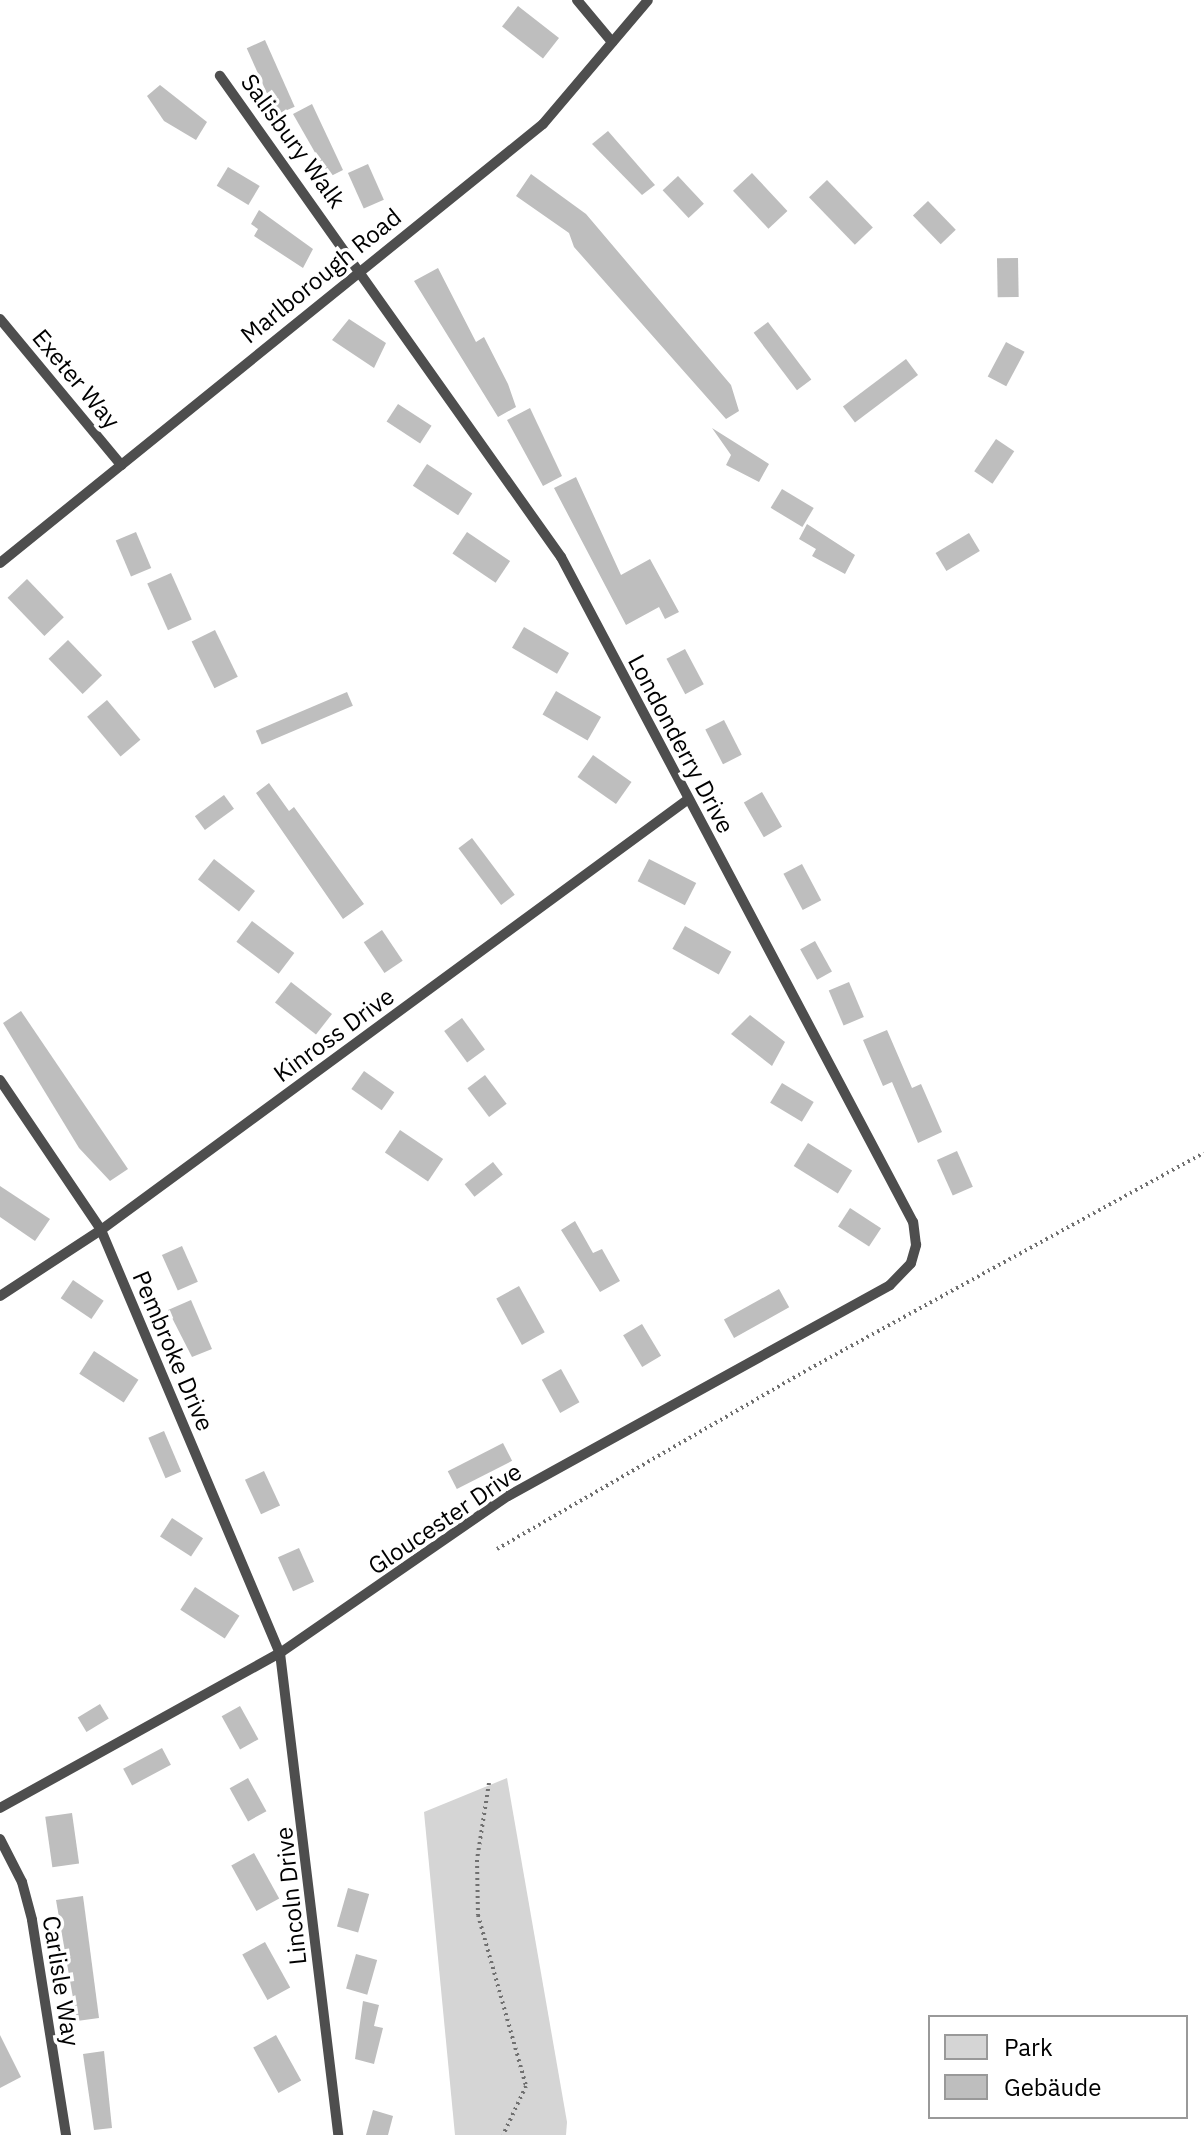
<!DOCTYPE html>
<meta charset="utf-8">
<style>
body{margin:0}
#map{position:relative;width:1204px;height:2135px;overflow:hidden;background:#fff;font-family:"IBM Plex Sans",sans-serif}
div>[style]{position:absolute}
.green>*{inset:0;background:#d5d5d5}
.building>*{inset:0;background:#bebebe;transform-origin:0 0}
.path>*{height:4px;margin-top:-2px;transform-origin:0;background:repeating-linear-gradient(90deg,#707070 0 2px,transparent 0 6px)}
.lane>*{height:10px;margin:-5px;padding:0 5px;transform-origin:5px;border-radius:5px;background:#4e4e4e}
span{translate:-50% -50%;white-space:nowrap;text-align:center;line-height:1.15;-webkit-text-stroke:7px #fff;paint-order:stroke}
.street-label{font-size:24px;color:#000}
.legend{position:absolute;left:928px;top:2015px;width:260px;height:104px;box-sizing:border-box;background:#fff;border:2px solid #999;margin:0;padding:10px 14px;list-style:none;font-size:24px;color:#000}
.legend li{display:flex;align-items:center;gap:16px;height:40px}
.legend b{width:40px;border:2px solid #999}
</style>
<div id="map">
<div class="green">
<div style="clip-path:polygon(507px 1778px,567px 2122px,566px 2135px,455px 2135px,424px 1812px)"></div>
</div>
<div class="building">
<div style="left:518px;top:6px;width:52px;height:26px;rotate:38deg"></div>
<div style="left:265px;top:40px;width:73px;height:20px;rotate:66deg"></div>
<div style="clip-path:polygon(160px 85px,207px 122px,196px 140px,164px 121px,147px 96px)"></div>
<div style="clip-path:polygon(312px 104px,343px 170px,329px 177px,293px 114px)"></div>
<div style="clip-path:polygon(608px 131px,655px 185px,642px 195px,592px 144px)"></div>
<div style="left:368px;top:164px;width:39px;height:22px;rotate:66deg"></div>
<div style="left:228px;top:167px;width:37px;height:22px;rotate:31deg"></div>
<div style="left:752px;top:173px;width:52px;height:26px;rotate:47deg"></div>
<div style="clip-path:polygon(531px 174px,586px 214px,731px 385px,739px 411px,726px 419px,574px 247px,569px 233px,516px 196px)"></div>
<div style="left:678px;top:176px;width:38px;height:21px;rotate:47deg"></div>
<div style="left:827px;top:180px;width:66px;height:25px;rotate:46deg"></div>
<div style="left:928px;top:201px;width:40px;height:21px;rotate:46deg"></div>
<div style="clip-path:polygon(259px 210px,313px 249px,303px 268px,254px 236px,258px 229px,251px 224px)"></div>
<div style="left:1018px;top:258px;width:39px;height:21px;rotate:89deg"></div>
<div style="clip-path:polygon(438px 268px,476px 342px,484px 337px,508px 384px,516px 407px,498px 417px,414px 281px)"></div>
<div style="clip-path:polygon(349px 319px,386px 343px,374px 368px,332px 340px)"></div>
<div style="left:768px;top:322px;width:72px;height:18px;rotate:53deg"></div>
<div style="left:1006px;top:342px;width:21px;height:39px;rotate:28deg"></div>
<div style="left:906px;top:359px;width:20px;height:79px;rotate:53deg"></div>
<div style="left:398px;top:404px;width:40px;height:21px;rotate:33deg"></div>
<div style="clip-path:polygon(530px 408px,562px 476px,543px 486px,507px 420px)"></div>
<div style="clip-path:polygon(712px 428px,769px 464px,759px 482px,726px 465px,731px 455px)"></div>
<div style="left:996px;top:439px;width:22px;height:39px;rotate:34deg"></div>
<div style="left:427px;top:464px;width:54px;height:26px;rotate:33deg"></div>
<div style="clip-path:polygon(576px 477px,621px 575px,650px 559px,679px 612px,665px 619px,659px 607px,626px 625px,554px 488px)"></div>
<div style="left:782px;top:489px;width:37px;height:22px;rotate:31deg"></div>
<div style="clip-path:polygon(807px 524px,855px 555px,845px 574px,812px 556px,816px 549px,799px 539px)"></div>
<div style="left:136px;top:532px;width:39px;height:22px;rotate:67deg"></div>
<div style="left:467px;top:532px;width:52px;height:26px;rotate:34deg"></div>
<div style="left:969px;top:533px;width:21px;height:39px;rotate:59deg"></div>
<div style="left:171px;top:573px;width:51px;height:26px;rotate:66deg"></div>
<div style="left:27px;top:579px;width:53px;height:27px;rotate:46deg"></div>
<div style="left:524px;top:627px;width:52px;height:24px;rotate:30deg"></div>
<div style="left:215px;top:630px;width:52px;height:26px;rotate:64deg"></div>
<div style="left:68px;top:640px;width:49px;height:27px;rotate:46deg"></div>
<div style="left:685px;top:649px;width:40px;height:21px;rotate:62deg"></div>
<div style="left:556px;top:691px;width:52px;height:27px;rotate:30deg"></div>
<div style="left:347px;top:692px;width:15px;height:99px;rotate:67deg"></div>
<div style="left:107px;top:700px;width:52px;height:26px;rotate:50deg"></div>
<div style="left:724px;top:720px;width:39px;height:21px;rotate:63deg"></div>
<div style="left:593px;top:755px;width:47px;height:27px;rotate:35deg"></div>
<div style="clip-path:polygon(269px 783px,289px 811px,294px 807px,364px 904px,343px 919px,256px 793px)"></div>
<div style="left:762px;top:792px;width:40px;height:21px;rotate:60deg"></div>
<div style="left:224px;top:795px;width:17px;height:36px;rotate:54deg"></div>
<div style="left:472px;top:838px;width:71px;height:17px;rotate:53deg"></div>
<div style="left:214px;top:859px;width:52px;height:26px;rotate:38deg"></div>
<div style="left:649px;top:859px;width:53px;height:25px;rotate:27deg"></div>
<div style="left:802px;top:864px;width:41px;height:21px;rotate:62deg"></div>
<div style="left:252px;top:921px;width:53px;height:26px;rotate:37deg"></div>
<div style="left:685px;top:926px;width:53px;height:26px;rotate:29deg"></div>
<div style="left:382px;top:930px;width:37px;height:22px;rotate:56deg"></div>
<div style="left:815px;top:941px;width:35px;height:17px;rotate:61deg"></div>
<div style="left:291px;top:982px;width:52px;height:26px;rotate:38deg"></div>
<div style="left:849px;top:982px;width:38px;height:22px;rotate:67deg"></div>
<div style="clip-path:polygon(21px 1011px,128px 1169px,110px 1181px,79px 1148px,3px 1023px)"></div>
<div style="clip-path:polygon(750px 1015px,785px 1042px,772px 1066px,731px 1034px)"></div>
<div style="left:462px;top:1018px;width:39px;height:22px;rotate:54deg"></div>
<div style="clip-path:polygon(887px 1030px,912px 1088px,921px 1084px,942px 1132px,918px 1143px,892px 1082px,883px 1086px,863px 1040px)"></div>
<div style="left:364px;top:1071px;width:37px;height:22px;rotate:35deg"></div>
<div style="left:485px;top:1075px;width:36px;height:22px;rotate:53deg"></div>
<div style="left:782px;top:1083px;width:37px;height:23px;rotate:31deg"></div>
<div style="left:400px;top:1130px;width:52px;height:27px;rotate:34deg"></div>
<div style="left:808px;top:1143px;width:52px;height:27px;rotate:32deg"></div>
<div style="left:957px;top:1151px;width:39px;height:22px;rotate:66deg"></div>
<div style="left:493px;top:1162px;width:16px;height:36px;rotate:52deg"></div>
<div style="clip-path:polygon(0 1186px,50px 1219px,35px 1241px,0 1217px)"></div>
<div style="left:850px;top:1208px;width:37px;height:22px;rotate:33deg"></div>
<div style="clip-path:polygon(575px 1221px,593px 1253px,602px 1249px,620px 1281px,600px 1292px,561px 1230px)"></div>
<div style="left:182px;top:1246px;width:39px;height:22px;rotate:66deg"></div>
<div style="left:73px;top:1280px;width:37px;height:22px;rotate:34deg"></div>
<div style="left:519px;top:1286px;width:53px;height:26px;rotate:61deg"></div>
<div style="left:779px;top:1289px;width:21px;height:63px;rotate:61deg"></div>
<div style="clip-path:polygon(191px 1300px,212px 1349px,192px 1357px,168px 1310px)"></div>
<div style="left:642px;top:1324px;width:37px;height:22px;rotate:59deg"></div>
<div style="left:94px;top:1351px;width:53px;height:27px;rotate:33deg"></div>
<div style="left:561px;top:1369px;width:38px;height:22px;rotate:61deg"></div>
<div style="left:164px;top:1431px;width:44px;height:17px;rotate:67deg"></div>
<div style="left:503px;top:1443px;width:20px;height:62px;rotate:63deg"></div>
<div style="left:264px;top:1471px;width:38px;height:21px;rotate:65deg"></div>
<div style="left:172px;top:1518px;width:37px;height:22px;rotate:33deg"></div>
<div style="left:299px;top:1548px;width:37px;height:23px;rotate:66deg"></div>
<div style="left:195px;top:1587px;width:53px;height:27px;rotate:33deg"></div>
<div style="left:100px;top:1704px;width:17px;height:26px;rotate:59deg"></div>
<div style="left:240px;top:1706px;width:38px;height:21px;rotate:61deg"></div>
<div style="left:162px;top:1748px;width:19px;height:44px;rotate:62deg"></div>
<div style="left:248px;top:1778px;width:38px;height:21px;rotate:61deg"></div>
<div style="left:72px;top:1813px;width:51px;height:27px;rotate:82deg"></div>
<div style="left:254px;top:1853px;width:52px;height:26px;rotate:61deg"></div>
<div style="left:348px;top:1888px;width:22px;height:40px;rotate:16deg"></div>
<div style="clip-path:polygon(83px 1896px,99px 2018px,77px 2021px,56px 1900px)"></div>
<div style="left:265px;top:1942px;width:52px;height:26px;rotate:61deg"></div>
<div style="left:356px;top:1954px;width:22px;height:36px;rotate:16deg"></div>
<div style="clip-path:polygon(363px 2001px,379px 2005px,374px 2026px,383px 2028px,374px 2064px,355px 2059px)"></div>
<div style="clip-path:polygon(0 2035px,21px 2077px,0 2088px)"></div>
<div style="left:276px;top:2035px;width:52px;height:26px;rotate:61deg"></div>
<div style="clip-path:polygon(104px 2051px,112px 2128px,94px 2130px,83px 2054px)"></div>
<div style="clip-path:polygon(373px 2110px,393px 2116px,388px 2135px,366px 2135px)"></div>
</div>
<div class="path">
<div style="left:497px;top:1549px;width:360px;rotate:-30deg"></div>
<div style="left:809px;top:1369px;width:450px;rotate:-28.7deg"></div>
<div style="left:489px;top:1783px;width:78px;rotate:98.9deg"></div>
<div style="left:477px;top:1860px;width:55px;rotate:89deg"></div>
<div style="left:478px;top:1915px;width:178px;rotate:74.3deg"></div>
<div style="left:526px;top:2086px;width:54px;rotate:115.1deg"></div>
</div>
<div class="lane">
<div style="left:577px;top:0;width:55px;rotate:50.2deg"></div>
<div style="left:0;top:319px;width:190px;rotate:50.3deg"></div>
<div style="left:0;top:563px;width:698px;rotate:-38.95deg"></div>
<div style="left:543px;top:124px;width:162px;rotate:-49.7deg"></div>
<div style="left:0;top:1080px;width:181px;rotate:56deg"></div>
<div style="left:101px;top:1230px;width:459px;rotate:67.1deg"></div>
<div style="left:280px;top:1653px;width:485px;rotate:83.1deg"></div>
<div style="left:0;top:1296px;width:121px;rotate:-33.2deg"></div>
<div style="left:101px;top:1230px;width:727px;rotate:-36.27deg"></div>
<div style="left:0;top:1808px;width:320px;rotate:-29deg"></div>
<div style="left:280px;top:1653px;width:277px;rotate:-34.6deg"></div>
<div style="left:508px;top:1496px;width:436px;rotate:-28.9deg"></div>
<div style="left:890px;top:1285px;width:30px;rotate:-46deg"></div>
<div style="left:911px;top:1263px;width:19px;rotate:-74deg"></div>
<div style="left:916px;top:1245px;width:23px;rotate:-97deg"></div>
<div style="left:913px;top:1222px;width:752px;rotate:-117.89deg"></div>
<div style="left:561px;top:557px;width:590px;rotate:-125.33deg"></div>
<div style="left:0;top:1839px;width:48px;rotate:62.9deg"></div>
<div style="left:22px;top:1882px;width:39px;rotate:75deg"></div>
<div style="left:32px;top:1920px;width:218px;rotate:81deg"></div>
</div>
<div class="street-label">
<span style="left:293px;top:141px;rotate:54deg">Salisbury Walk</span>
<span style="left:321px;top:276px;rotate:-39deg">Marlborough Road</span>
<span style="left:76px;top:379px;rotate:50deg">Exeter Way</span>
<span style="left:681px;top:744px;rotate:62deg">Londonderry Drive</span>
<span style="left:334px;top:1035px;rotate:-36deg">Kinross Drive</span>
<span style="left:173px;top:1351px;rotate:67deg">Pembroke Drive</span>
<span style="left:445px;top:1519px;rotate:-34deg">Gloucester Drive</span>
<span style="left:291px;top:1896px;rotate:-96deg">Lincoln Drive</span>
<span style="left:61px;top:1981px;rotate:81deg">Carlisle Way</span>
</div>
<ul class="legend">
<li><b style="height:22px;background:#d5d5d5"></b>Park</li>
<li><b style="height:22px;background:#bebebe"></b>Gebäude</li>
</ul>
</div>
